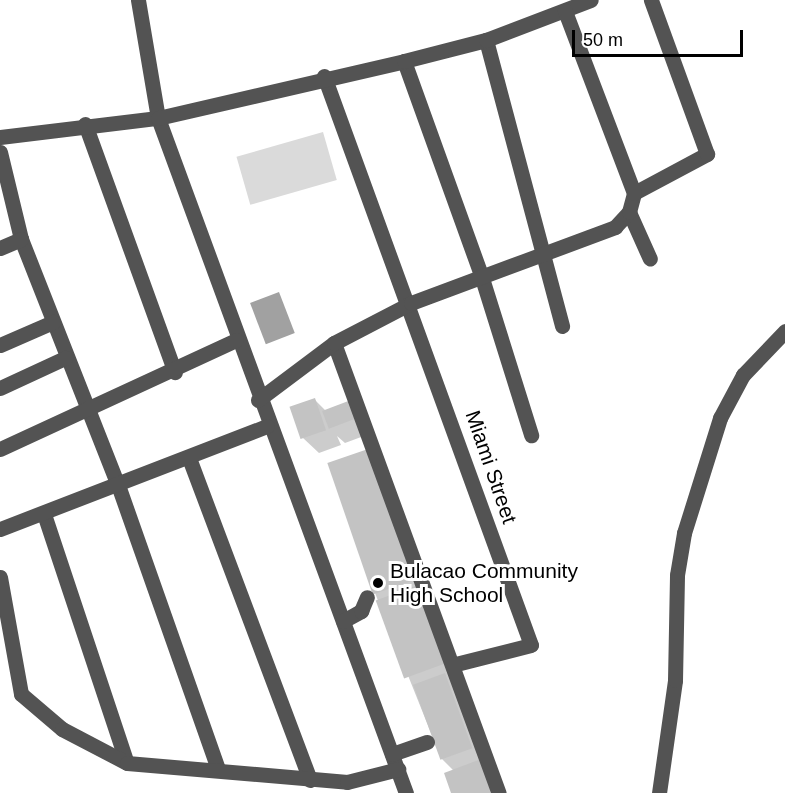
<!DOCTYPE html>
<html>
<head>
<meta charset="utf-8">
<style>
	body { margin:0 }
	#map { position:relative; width:785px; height:793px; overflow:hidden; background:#fff; font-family:Helvetica,sans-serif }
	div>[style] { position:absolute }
	.green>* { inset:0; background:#dadada; transform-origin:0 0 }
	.water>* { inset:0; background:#a1a1a1; transform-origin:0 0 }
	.shadow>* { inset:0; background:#0003 }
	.building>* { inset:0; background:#c3c3c3; transform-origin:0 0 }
	.minor>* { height:15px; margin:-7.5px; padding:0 7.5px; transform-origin:7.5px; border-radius:7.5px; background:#535353 }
	.dots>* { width:16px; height:16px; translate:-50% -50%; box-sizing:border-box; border:3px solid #fff; border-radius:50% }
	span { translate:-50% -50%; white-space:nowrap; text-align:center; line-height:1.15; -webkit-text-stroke:6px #fff; paint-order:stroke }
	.street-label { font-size:21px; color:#000 }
	.poi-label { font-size:21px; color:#000 }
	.left { translate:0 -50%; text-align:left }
	.scale { position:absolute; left:572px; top:30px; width:171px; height:27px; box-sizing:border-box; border:3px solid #000; border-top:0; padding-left:8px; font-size:18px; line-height:21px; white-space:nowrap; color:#000; -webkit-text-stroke:4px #fff; paint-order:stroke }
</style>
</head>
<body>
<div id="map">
	<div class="green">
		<div style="left:323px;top:132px;width:50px;height:90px;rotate:74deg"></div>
	</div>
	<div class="water">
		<div style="left:279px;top:292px;width:44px;height:31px;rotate:69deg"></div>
	</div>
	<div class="shadow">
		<div style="clip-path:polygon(314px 399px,326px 411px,351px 401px,372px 433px,345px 443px,337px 436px,341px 445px,319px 453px,303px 438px)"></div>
		<div style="clip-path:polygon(368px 451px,486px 763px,453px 793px,454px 771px,441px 758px,375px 593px)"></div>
	</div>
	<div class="building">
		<div style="left:315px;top:398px;width:34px;height:27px;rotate:71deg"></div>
		<div style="left:351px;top:400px;width:19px;height:31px;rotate:69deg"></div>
		<div style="left:368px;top:449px;width:139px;height:43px;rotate:71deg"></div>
		<div style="left:418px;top:585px;width:83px;height:45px;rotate:70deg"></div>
		<div style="left:445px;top:673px;width:80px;height:34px;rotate:70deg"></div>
		<div style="clip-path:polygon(481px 759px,493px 793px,451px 793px,444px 773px)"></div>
	</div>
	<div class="minor">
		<div style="left:138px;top:0;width:120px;rotate:80.4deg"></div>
		<div style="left:158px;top:118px;width:719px;rotate:69.83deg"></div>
		<div style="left:486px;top:40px;width:296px;rotate:75.1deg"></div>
		<div style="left:404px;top:61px;width:227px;rotate:70.2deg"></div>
		<div style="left:481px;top:275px;width:168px;rotate:72.6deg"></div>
		<div style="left:324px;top:76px;width:605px;rotate:70.01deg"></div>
		<div style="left:531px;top:645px;width:81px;rotate:165.8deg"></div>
		<div style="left:85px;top:124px;width:264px;rotate:70.1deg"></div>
		<div style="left:0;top:137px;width:159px;rotate:-6.9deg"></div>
		<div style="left:158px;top:118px;width:253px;rotate:-13deg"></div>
		<div style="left:404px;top:61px;width:85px;rotate:-14.4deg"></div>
		<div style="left:486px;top:40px;width:112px;rotate:-20.9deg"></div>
		<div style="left:0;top:152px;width:89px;rotate:76.4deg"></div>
		<div style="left:21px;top:239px;width:264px;rotate:68.5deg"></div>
		<div style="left:118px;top:485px;width:301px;rotate:70.6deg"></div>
		<div style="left:634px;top:193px;width:83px;rotate:-28.1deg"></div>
		<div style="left:707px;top:154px;width:164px;rotate:-110deg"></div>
		<div style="left:629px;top:212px;width:51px;rotate:65.9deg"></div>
		<div style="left:0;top:248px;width:23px;rotate:-23deg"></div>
		<div style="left:334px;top:343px;width:479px;rotate:69.9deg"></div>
		<div style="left:0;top:345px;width:58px;rotate:-23.5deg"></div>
		<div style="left:0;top:388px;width:72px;rotate:-24.8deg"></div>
		<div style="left:258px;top:400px;width:95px;rotate:-36.9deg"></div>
		<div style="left:334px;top:343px;width:87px;rotate:-27.5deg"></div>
		<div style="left:411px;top:303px;width:218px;rotate:-20.4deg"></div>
		<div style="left:615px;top:227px;width:21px;rotate:-47deg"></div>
		<div style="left:629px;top:212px;width:20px;rotate:-75deg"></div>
		<div style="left:634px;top:193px;width:195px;rotate:-110.8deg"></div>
		<div style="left:0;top:449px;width:260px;rotate:-24.8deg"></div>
		<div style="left:189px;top:458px;width:344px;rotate:69.4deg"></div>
		<div style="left:44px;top:514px;width:262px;rotate:71.6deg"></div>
		<div style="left:0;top:529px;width:286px;rotate:-21.1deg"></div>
		<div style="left:0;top:577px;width:119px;rotate:79.8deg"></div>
		<div style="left:21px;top:694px;width:54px;rotate:40.5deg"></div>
		<div style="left:62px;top:729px;width:73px;rotate:27.6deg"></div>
		<div style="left:127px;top:763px;width:221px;rotate:4.9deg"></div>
		<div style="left:347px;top:782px;width:53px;rotate:-14.3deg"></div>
		<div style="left:343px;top:621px;width:21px;rotate:-29deg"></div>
		<div style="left:361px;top:611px;width:15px;rotate:-67deg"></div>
		<div style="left:392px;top:754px;width:37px;rotate:-19deg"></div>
		<div style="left:659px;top:793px;width:114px;rotate:-81.9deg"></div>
		<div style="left:675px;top:680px;width:105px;rotate:-88.9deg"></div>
		<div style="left:677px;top:575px;width:43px;rotate:-80.5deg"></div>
		<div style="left:684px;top:533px;width:121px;rotate:-72.6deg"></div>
		<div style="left:720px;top:418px;width:49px;rotate:-61.9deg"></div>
		<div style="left:743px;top:375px;width:61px;rotate:-46.3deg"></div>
	</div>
	<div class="dots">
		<div style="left:378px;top:583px;background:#000"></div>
	</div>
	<div class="street-label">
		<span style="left:491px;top:467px;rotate:71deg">Miami Street</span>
	</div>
	<div class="poi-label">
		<span class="left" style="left:390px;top:583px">Bulacao Community<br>High School</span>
	</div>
	<div class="scale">50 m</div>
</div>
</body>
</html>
